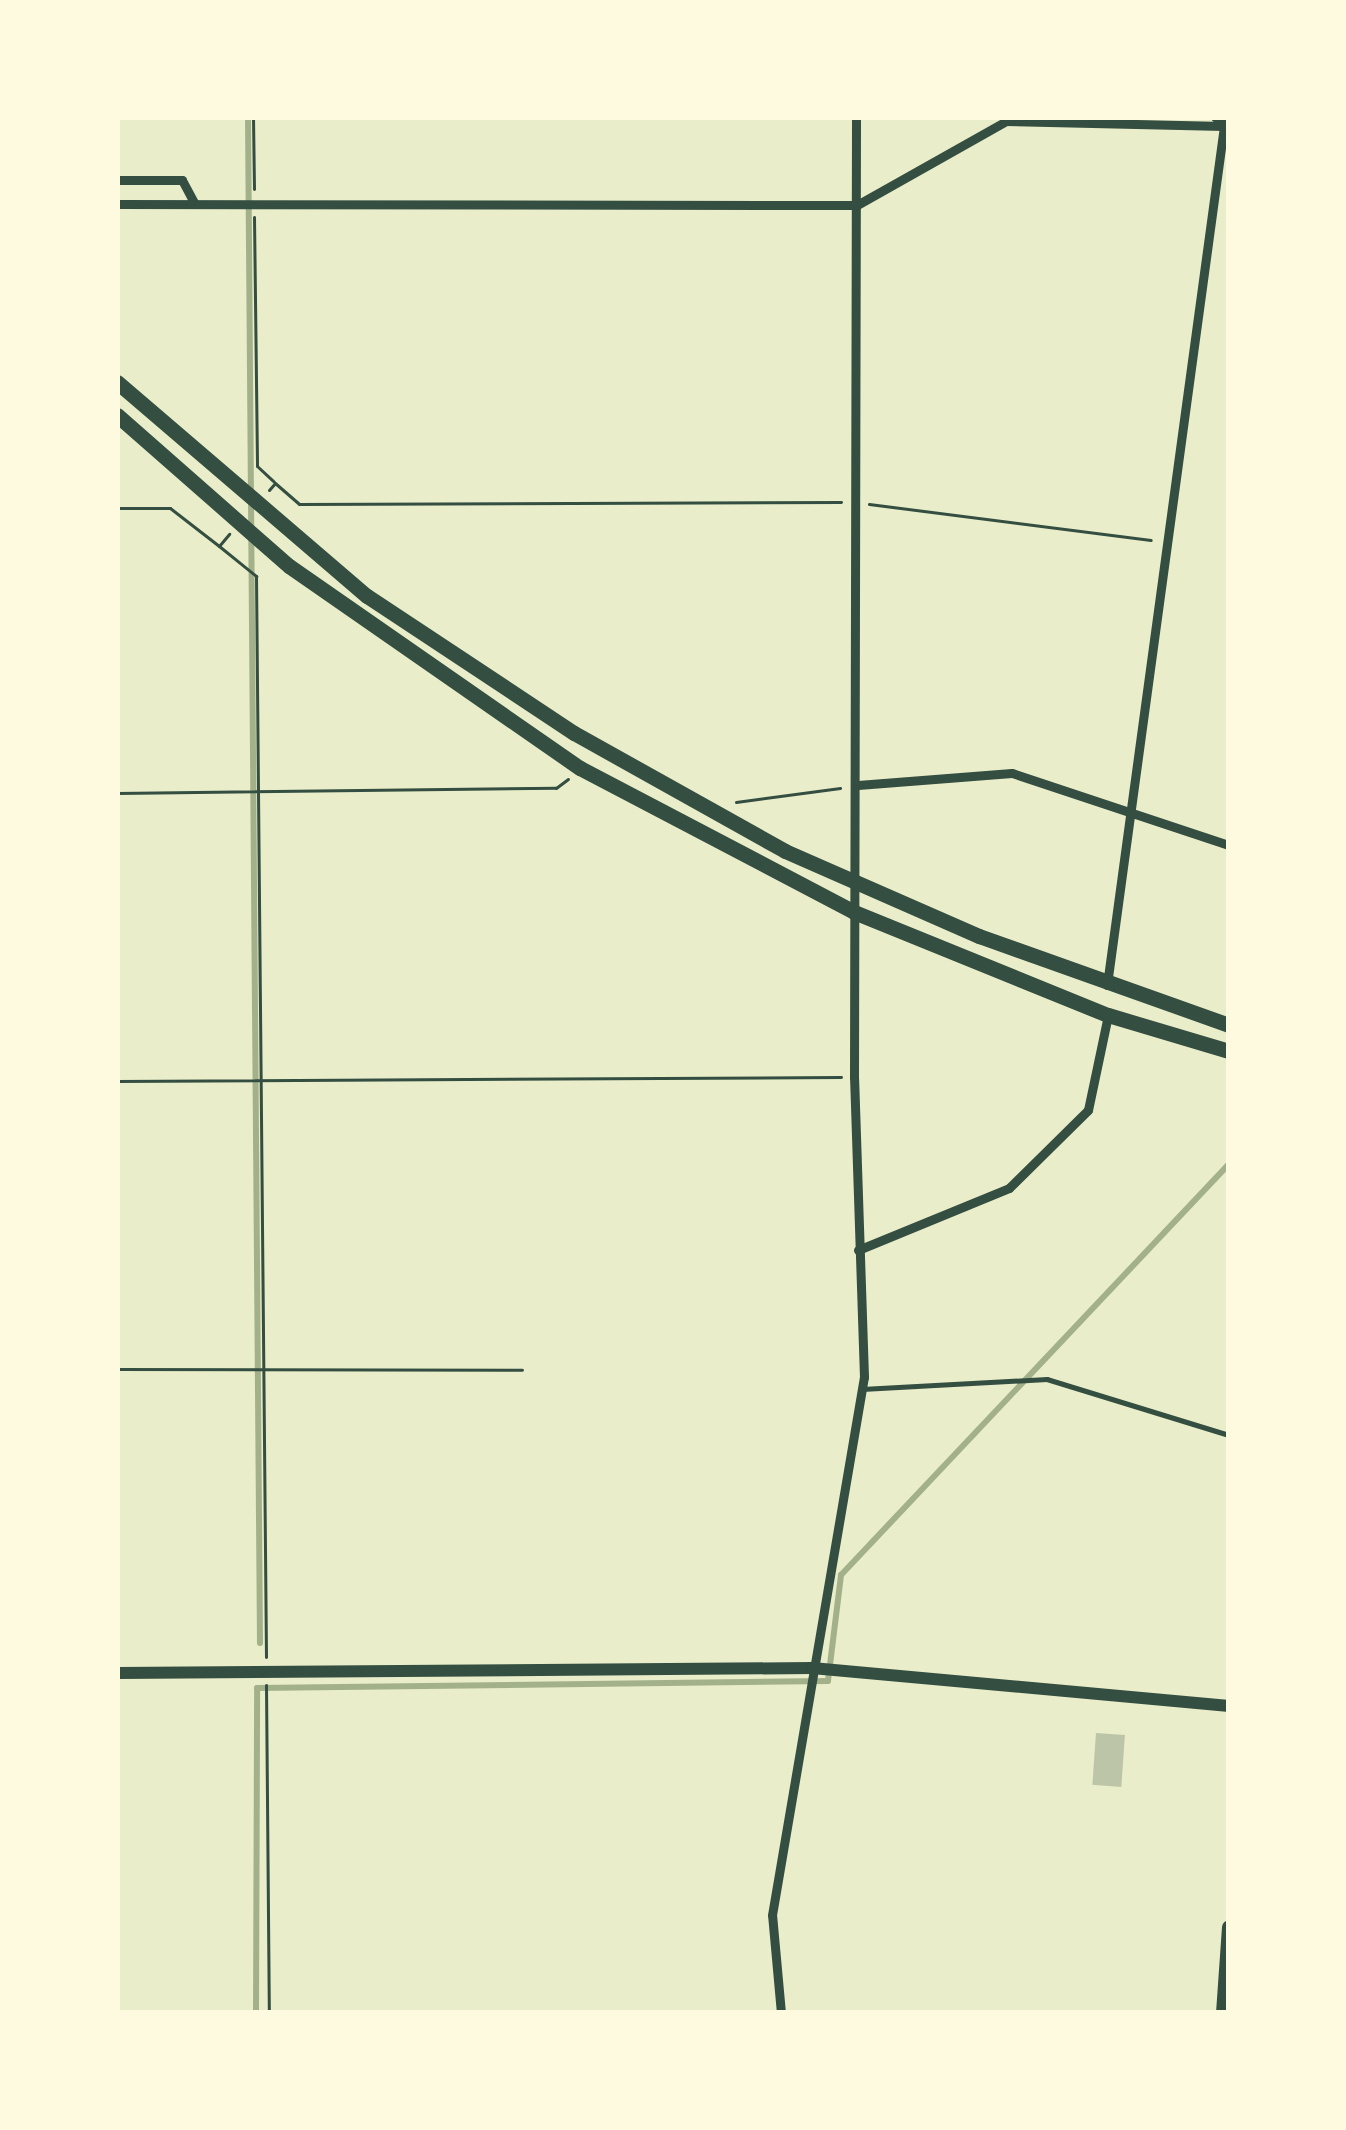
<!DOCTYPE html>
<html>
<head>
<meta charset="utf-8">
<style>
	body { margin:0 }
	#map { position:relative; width:1346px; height:2130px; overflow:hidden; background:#e9edc9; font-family:Overpass,sans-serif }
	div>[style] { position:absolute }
	.stream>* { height:6px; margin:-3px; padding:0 3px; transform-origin:3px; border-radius:3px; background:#a3b18a }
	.building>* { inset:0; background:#bcc5a7; transform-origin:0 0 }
	.path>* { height:3px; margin:-1.5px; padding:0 1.5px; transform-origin:1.5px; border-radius:1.5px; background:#344e41 }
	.service>* { height:4.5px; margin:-2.25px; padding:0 2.25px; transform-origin:2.25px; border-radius:2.25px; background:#344e41 }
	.minor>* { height:9px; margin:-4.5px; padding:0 4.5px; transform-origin:4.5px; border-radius:4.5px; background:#344e41 }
	.tertiary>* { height:12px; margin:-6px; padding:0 6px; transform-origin:6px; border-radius:6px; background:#344e41 }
	.secondary>* { height:14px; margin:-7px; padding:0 7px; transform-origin:7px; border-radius:7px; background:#344e41 }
	.trunk>* { height:15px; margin:-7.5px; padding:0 7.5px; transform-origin:7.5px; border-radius:7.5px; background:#344e41 }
	span { translate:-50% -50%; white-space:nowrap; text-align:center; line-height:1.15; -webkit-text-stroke:10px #fefae0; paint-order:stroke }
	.frame { position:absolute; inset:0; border:120px solid #fefae0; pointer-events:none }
</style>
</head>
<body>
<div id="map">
	<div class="stream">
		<div style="left:248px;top:117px;width:1526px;rotate:89.55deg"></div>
		<div style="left:256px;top:2013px;width:325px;rotate:-89.8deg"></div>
		<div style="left:257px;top:1688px;width:571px;rotate:-0.7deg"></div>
		<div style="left:828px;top:1681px;width:107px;rotate:-83deg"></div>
		<div style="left:841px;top:1575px;width:565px;rotate:-46.65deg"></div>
	</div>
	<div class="building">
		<div style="left:1096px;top:1733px;width:29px;height:52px;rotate:4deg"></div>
	</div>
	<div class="path">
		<div style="left:253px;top:117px;width:72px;rotate:89.2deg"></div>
		<div style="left:254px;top:217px;width:249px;rotate:89.3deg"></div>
		<div style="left:257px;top:466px;width:23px;rotate:43deg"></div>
		<div style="left:269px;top:490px;width:9px;rotate:-49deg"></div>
		<div style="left:275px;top:483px;width:32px;rotate:41deg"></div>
		<div style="left:299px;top:504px;width:542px;rotate:-0.21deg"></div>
		<div style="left:869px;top:504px;width:284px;rotate:7.3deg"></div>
		<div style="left:117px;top:508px;width:53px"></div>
		<div style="left:170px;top:508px;width:62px;rotate:37.8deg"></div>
		<div style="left:219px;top:546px;width:16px;rotate:-50deg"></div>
		<div style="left:219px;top:546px;width:48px;rotate:39deg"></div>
		<div style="left:256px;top:576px;width:1081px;rotate:89.47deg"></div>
		<div style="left:117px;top:793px;width:439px;rotate:-0.7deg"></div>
		<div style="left:556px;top:788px;width:15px;rotate:-37deg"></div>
		<div style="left:736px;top:802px;width:105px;rotate:-7.7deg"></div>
		<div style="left:117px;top:1081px;width:724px;rotate:-0.32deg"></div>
		<div style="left:117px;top:1369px;width:405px;rotate:0.1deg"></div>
		<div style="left:266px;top:1685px;width:328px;rotate:89.5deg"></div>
	</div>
	<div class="service">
		<div style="left:862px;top:1389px;width:185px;rotate:-3.1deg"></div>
		<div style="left:1047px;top:1379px;width:190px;rotate:17.1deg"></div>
	</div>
	<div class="minor">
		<div style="left:117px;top:180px;width:65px"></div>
		<div style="left:182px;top:180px;width:26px;rotate:62deg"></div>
		<div style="left:117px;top:204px;width:740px;rotate:0.08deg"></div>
		<div style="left:857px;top:205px;width:171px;rotate:-29.4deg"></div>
		<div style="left:1006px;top:121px;width:218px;rotate:1.3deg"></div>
		<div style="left:1224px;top:126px;width:867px;rotate:97.76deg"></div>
		<div style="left:858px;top:785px;width:154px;rotate:-4.5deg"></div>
		<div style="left:1012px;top:773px;width:229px;rotate:18.4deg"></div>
		<div style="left:858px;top:1250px;width:163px;rotate:-22.3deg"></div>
		<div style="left:1009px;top:1188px;width:111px;rotate:-44.6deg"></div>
		<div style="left:1088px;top:1110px;width:97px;rotate:-78.1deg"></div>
		<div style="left:781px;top:2013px;width:98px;rotate:-95.2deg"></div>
		<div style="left:772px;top:1915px;width:546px;rotate:-80.3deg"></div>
		<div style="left:864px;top:1377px;width:300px;rotate:-91.9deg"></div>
		<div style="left:854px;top:1077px;width:960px;rotate:-89.88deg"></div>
	</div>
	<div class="tertiary">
		<div style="left:1217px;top:117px;width:16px;rotate:40deg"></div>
		<div style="left:117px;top:1673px;width:695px;rotate:-0.41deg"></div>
		<div style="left:812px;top:1668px;width:419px;rotate:5.2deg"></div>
	</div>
	<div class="secondary">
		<div style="left:1223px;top:2013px;width:86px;rotate:-86deg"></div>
	</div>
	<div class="trunk">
		<div style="left:117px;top:382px;width:329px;rotate:40.6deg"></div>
		<div style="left:367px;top:596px;width:248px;rotate:33.5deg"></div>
		<div style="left:574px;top:733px;width:242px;rotate:29.2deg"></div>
		<div style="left:785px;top:851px;width:212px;rotate:23.7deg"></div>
		<div style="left:979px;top:936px;width:265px;rotate:19.6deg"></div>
		<div style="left:117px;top:415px;width:229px;rotate:41.3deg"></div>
		<div style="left:289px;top:566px;width:354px;rotate:34.8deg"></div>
		<div style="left:580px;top:768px;width:310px;rotate:27.7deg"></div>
		<div style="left:854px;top:912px;width:274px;rotate:22.1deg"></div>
		<div style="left:1108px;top:1015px;width:126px;rotate:16.6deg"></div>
	</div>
	<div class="frame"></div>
</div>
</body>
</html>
